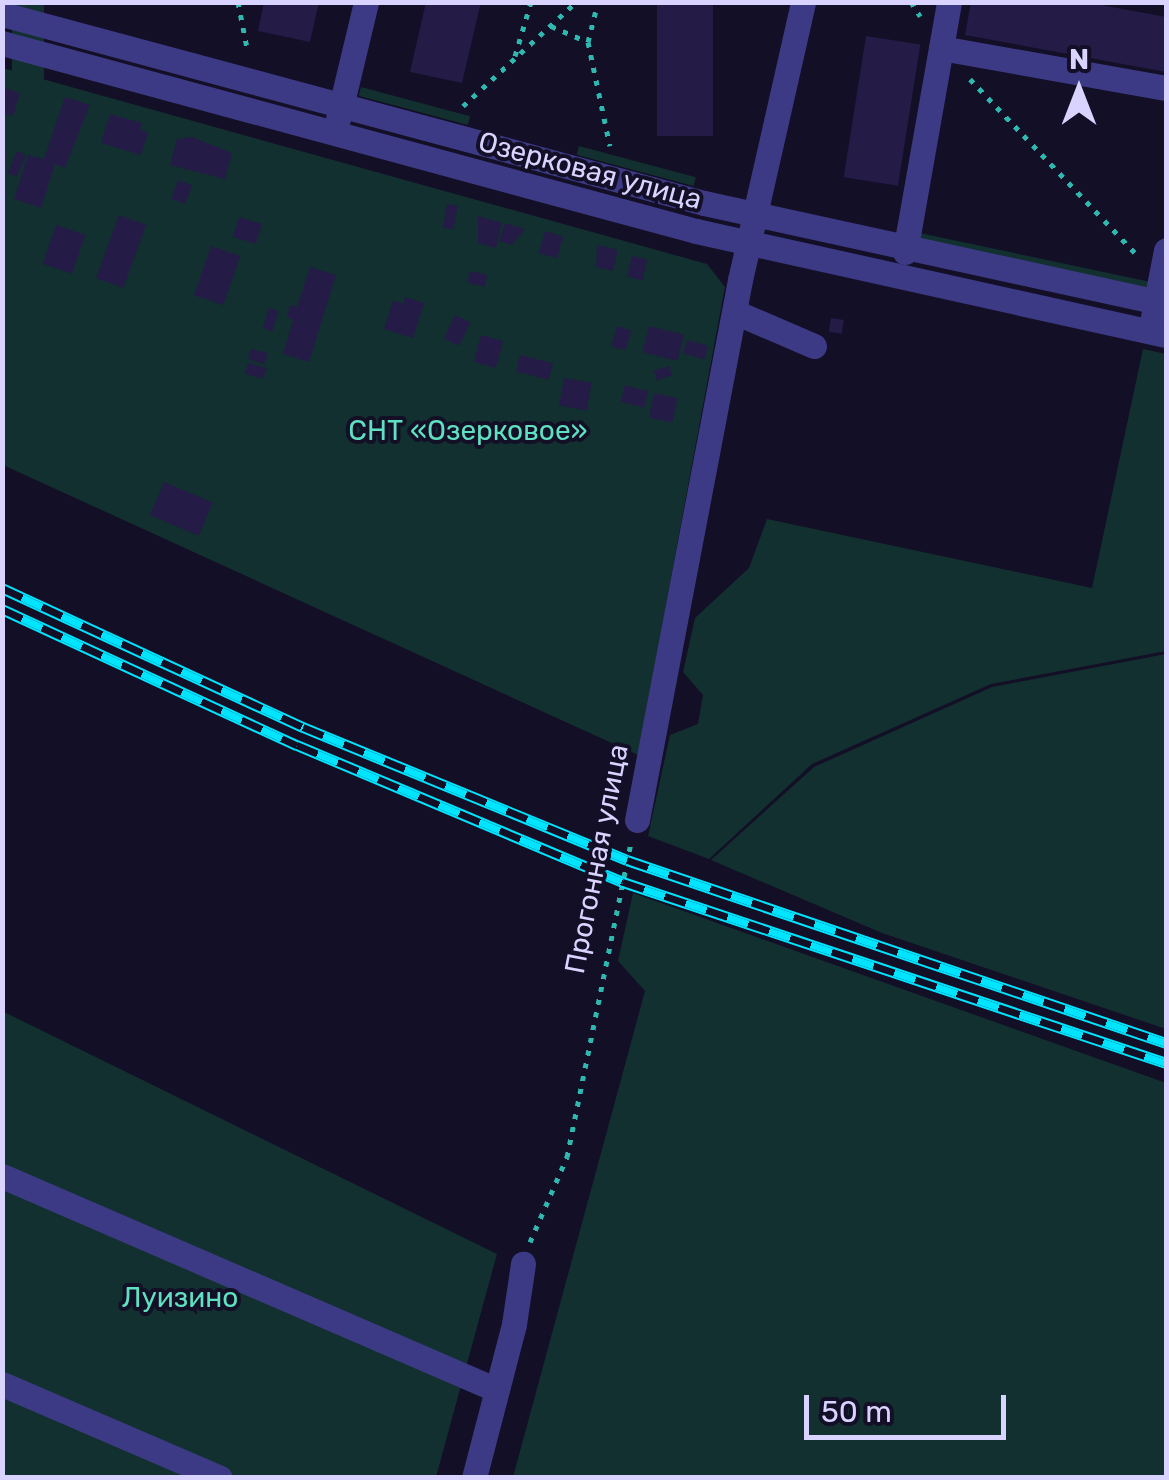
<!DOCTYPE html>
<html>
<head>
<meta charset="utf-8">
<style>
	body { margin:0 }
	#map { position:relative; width:1169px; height:1480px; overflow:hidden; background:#130f26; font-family:Rubik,sans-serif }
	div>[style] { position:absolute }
	.green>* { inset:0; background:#12302f; transform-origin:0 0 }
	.building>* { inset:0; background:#241b47; transform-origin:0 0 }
	.path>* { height:5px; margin-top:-2.5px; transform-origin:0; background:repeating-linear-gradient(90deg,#2fb8b0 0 5px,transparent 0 13px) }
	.minor>* { height:25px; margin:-12.5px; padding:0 12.5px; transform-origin:12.5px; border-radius:12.5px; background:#3d3a85 }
	.rail>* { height:11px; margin-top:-5.5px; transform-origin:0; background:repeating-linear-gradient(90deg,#130f26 0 22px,#00e5ff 0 44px); box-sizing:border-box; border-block:2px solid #00e5ff }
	span { translate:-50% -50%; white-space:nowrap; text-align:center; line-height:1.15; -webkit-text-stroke:8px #130f26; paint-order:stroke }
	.street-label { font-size:28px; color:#d9d4ff }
	.park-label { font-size:28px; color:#5fe0c0 }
	.frame { position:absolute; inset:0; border:5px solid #d9d4ff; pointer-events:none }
	.north { position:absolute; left:1029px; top:40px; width:100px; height:100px; -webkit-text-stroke:8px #130f26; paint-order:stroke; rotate:0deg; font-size:28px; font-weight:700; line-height:40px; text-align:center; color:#d9d4ff }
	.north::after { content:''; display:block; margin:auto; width:35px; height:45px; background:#d9d4ff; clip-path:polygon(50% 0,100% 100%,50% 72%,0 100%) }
	.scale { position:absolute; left:804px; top:1395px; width:202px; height:45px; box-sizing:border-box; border:5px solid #d9d4ff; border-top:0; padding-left:12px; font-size:30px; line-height:35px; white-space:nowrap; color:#d9d4ff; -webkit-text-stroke:8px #130f26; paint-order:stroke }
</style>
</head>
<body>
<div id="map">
	<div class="green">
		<div style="left:12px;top:3px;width:32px;height:335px"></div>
		<div style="clip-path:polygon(3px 68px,707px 264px,725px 287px,638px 755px,3px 465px)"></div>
		<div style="left:361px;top:87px;width:113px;height:9px;rotate:15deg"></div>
		<div style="left:579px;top:146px;width:121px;height:9px;rotate:15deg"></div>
		<div style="left:920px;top:233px;width:237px;height:8px;rotate:12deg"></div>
		<div style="clip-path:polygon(1143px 349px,1166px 354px,1166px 651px,991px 684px,812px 764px,709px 859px,648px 836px,670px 735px,698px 724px,703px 695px,683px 672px,695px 618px,749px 568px,767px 519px,1092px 588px)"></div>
		<div style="clip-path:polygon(1166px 654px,1166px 1029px,882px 933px,711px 860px,814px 767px,992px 687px)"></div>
		<div style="clip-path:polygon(633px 893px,1166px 1083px,1166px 1477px,513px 1477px,645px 991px,618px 961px)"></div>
		<div style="clip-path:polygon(2px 1011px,497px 1254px,436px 1477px,3px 1477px)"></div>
	</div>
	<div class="building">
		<div style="clip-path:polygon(264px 2px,319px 2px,310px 42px,258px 31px)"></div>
		<div style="clip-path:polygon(426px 2px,481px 2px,462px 83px,410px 72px)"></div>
		<div style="left:657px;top:2px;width:56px;height:134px"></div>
		<div style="clip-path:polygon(971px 2px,1085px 2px,1166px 17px,1166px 72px,965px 35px)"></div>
		<div style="left:866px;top:36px;width:55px;height:143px;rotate:9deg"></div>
		<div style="clip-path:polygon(2px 87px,20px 93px,13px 116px,2px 113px)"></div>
		<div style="clip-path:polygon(65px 97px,90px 105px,65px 168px,55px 164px,41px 208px,14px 199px,28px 155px,44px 159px)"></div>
		<div style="clip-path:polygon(110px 114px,142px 123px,140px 130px,148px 132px,141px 155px,101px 143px)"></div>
		<div style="clip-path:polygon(192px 137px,232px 153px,225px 179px,170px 165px,177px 139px)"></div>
		<div style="left:17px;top:151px;width:10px;height:24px;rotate:24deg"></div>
		<div style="left:178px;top:180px;width:15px;height:20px;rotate:20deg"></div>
		<div style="left:447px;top:204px;width:11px;height:24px;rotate:10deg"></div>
		<div style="left:119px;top:215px;width:29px;height:67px;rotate:20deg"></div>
		<div style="clip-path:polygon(478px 216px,502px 223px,496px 248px,478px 243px)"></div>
		<div style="left:239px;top:217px;width:24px;height:21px;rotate:17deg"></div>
		<div style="clip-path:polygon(505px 223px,525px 229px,512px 245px,499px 241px)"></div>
		<div style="left:56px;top:225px;width:31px;height:41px;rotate:19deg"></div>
		<div style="left:545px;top:231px;width:19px;height:23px;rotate:16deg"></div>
		<div style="clip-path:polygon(597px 245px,618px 250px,613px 271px,596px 267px)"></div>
		<div style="left:211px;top:246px;width:31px;height:52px;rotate:19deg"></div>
		<div style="left:632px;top:256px;width:16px;height:21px;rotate:14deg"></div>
		<div style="clip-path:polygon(310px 267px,336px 275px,309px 362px,283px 354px,293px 320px,287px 317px,290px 305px,297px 307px)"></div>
		<div style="left:470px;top:271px;width:18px;height:12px;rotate:13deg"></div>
		<div style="clip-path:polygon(405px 297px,424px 303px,413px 338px,384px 329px,393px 300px,403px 304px)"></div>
		<div style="left:269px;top:308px;width:10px;height:21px;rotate:17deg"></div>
		<div style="left:455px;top:315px;width:17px;height:26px;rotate:25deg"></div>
		<div style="left:831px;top:318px;width:13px;height:14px;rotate:9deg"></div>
		<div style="left:617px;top:326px;width:15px;height:21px;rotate:16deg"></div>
		<div style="left:649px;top:326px;width:36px;height:27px;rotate:14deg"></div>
		<div style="left:481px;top:335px;width:23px;height:28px;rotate:15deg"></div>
		<div style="left:687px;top:340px;width:22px;height:14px;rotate:16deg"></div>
		<div style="clip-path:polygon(251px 349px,268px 353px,264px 364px,248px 359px)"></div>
		<div style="left:520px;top:355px;width:34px;height:17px;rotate:14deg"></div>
		<div style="left:248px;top:363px;width:19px;height:11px;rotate:16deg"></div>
		<div style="left:669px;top:366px;width:10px;height:16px;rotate:73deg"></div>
		<div style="left:564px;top:378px;width:28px;height:28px;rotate:10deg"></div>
		<div style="left:625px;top:385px;width:24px;height:17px;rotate:15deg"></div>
		<div style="left:654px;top:393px;width:24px;height:25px;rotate:12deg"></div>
		<div style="left:164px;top:482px;width:53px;height:36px;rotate:23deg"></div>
	</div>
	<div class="path">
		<div style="left:238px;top:2px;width:47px;rotate:78.9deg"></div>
		<div style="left:911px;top:2px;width:17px;rotate:57deg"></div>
		<div style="left:551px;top:26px;width:40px;rotate:23.4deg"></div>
		<div style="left:588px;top:42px;width:106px;rotate:78.1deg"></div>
		<div style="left:588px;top:42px;width:41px;rotate:-76deg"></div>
		<div style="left:515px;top:56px;width:56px;rotate:-73.5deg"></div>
		<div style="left:970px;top:79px;width:244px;rotate:46.5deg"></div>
		<div style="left:463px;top:106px;width:154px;rotate:-42.6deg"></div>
		<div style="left:530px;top:1242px;width:93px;rotate:-66.5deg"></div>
		<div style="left:567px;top:1157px;width:321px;rotate:-78.5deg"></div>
	</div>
	<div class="minor">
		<div style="left:2px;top:14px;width:727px;rotate:15.07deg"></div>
		<div style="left:704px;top:203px;width:473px;rotate:12.3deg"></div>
		<div style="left:2px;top:43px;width:719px;rotate:15.16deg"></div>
		<div style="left:696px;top:231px;width:481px;rotate:12.5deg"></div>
		<div style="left:941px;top:48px;width:229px;rotate:10.1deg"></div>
		<div style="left:338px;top:119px;width:120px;rotate:-76.5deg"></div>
		<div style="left:905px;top:252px;width:254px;rotate:-80deg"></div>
		<div style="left:735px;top:312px;width:86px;rotate:23.3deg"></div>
		<div style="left:1153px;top:317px;width:68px;rotate:-79deg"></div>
		<div style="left:637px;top:820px;width:550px;rotate:-79.2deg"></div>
		<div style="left:740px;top:280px;width:285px;rotate:-77.2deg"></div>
		<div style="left:2px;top:1176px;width:539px;rotate:23.38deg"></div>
		<div style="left:2px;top:1384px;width:237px;rotate:23.3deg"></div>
		<div style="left:474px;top:1478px;width:159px;rotate:-75.4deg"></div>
		<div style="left:514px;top:1324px;width:61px;rotate:-81.5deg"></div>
	</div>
	<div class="rail">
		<div style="left:2px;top:588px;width:332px;rotate:24.8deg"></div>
		<div style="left:303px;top:727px;width:350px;rotate:22.3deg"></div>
		<div style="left:627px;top:860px;width:569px;rotate:18.75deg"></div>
		<div style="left:2px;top:609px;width:325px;rotate:24.8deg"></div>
		<div style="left:297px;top:745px;width:354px;rotate:22.8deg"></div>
		<div style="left:623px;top:882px;width:572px;rotate:18.43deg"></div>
	</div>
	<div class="street-label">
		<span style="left:590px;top:171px;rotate:15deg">Озерковая улица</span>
		<span style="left:597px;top:859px;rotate:-79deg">Прогонная улица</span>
	</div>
	<div class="park-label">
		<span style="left:468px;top:431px">СНТ «Озерковое»</span>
		<span style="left:180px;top:1298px">Луизино</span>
	</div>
	<div class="frame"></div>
	<div class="north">N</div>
	<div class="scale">50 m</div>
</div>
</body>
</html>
